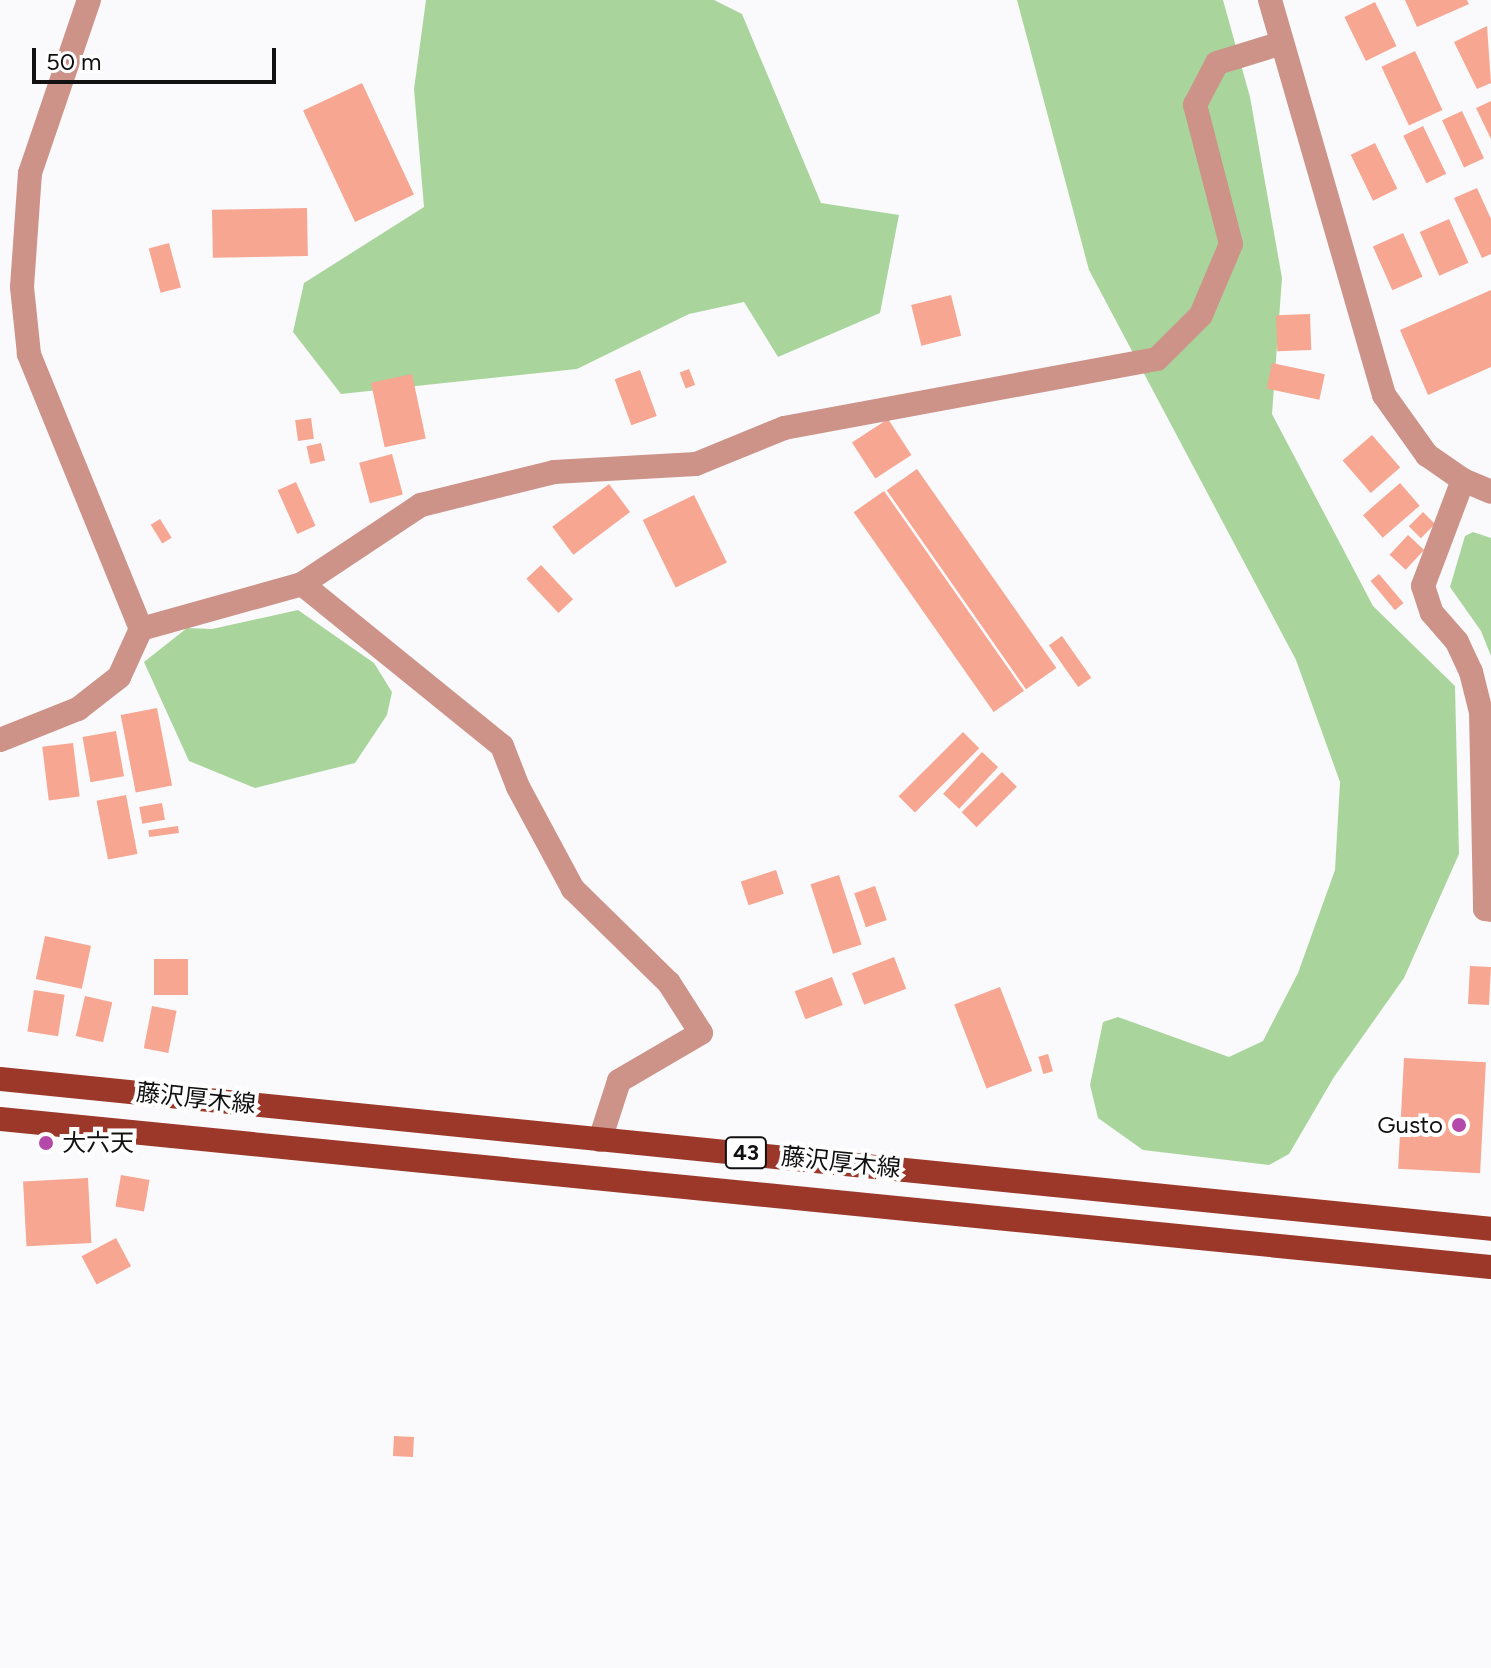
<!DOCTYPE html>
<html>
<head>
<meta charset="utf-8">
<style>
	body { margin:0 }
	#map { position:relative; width:1491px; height:1668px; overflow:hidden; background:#fafafc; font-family:Figtree,"Noto Sans JP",sans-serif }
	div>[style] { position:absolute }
	.green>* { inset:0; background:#a9d59c }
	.building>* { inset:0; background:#f6a691; transform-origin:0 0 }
	.minor>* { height:24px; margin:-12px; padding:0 12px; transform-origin:12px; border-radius:12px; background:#cd9388 }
	.major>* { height:24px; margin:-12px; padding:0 12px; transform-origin:12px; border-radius:12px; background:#9b3829 }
	.dots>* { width:22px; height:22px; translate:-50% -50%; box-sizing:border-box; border:4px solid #fff; border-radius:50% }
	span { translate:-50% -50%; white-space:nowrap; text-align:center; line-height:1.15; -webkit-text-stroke:8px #fff; paint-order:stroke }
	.shield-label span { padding:2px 6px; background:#fff; border:2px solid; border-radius:6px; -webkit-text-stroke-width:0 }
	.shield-label { font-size:22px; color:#111112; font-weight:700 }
	.street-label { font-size:24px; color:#111112 }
	.poi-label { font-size:24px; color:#111112 }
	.right { translate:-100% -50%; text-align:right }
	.left { translate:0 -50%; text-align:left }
	.scale { position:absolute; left:32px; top:48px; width:244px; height:36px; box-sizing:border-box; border:4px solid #111112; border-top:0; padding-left:10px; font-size:24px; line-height:28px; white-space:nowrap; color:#111112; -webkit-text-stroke:6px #fff; paint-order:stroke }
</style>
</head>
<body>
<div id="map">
	<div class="green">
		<div style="clip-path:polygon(426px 0,714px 0,742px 14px,821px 203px,899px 215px,880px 313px,778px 357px,744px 302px,689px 314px,577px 369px,341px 394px,293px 332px,304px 283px,424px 207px,414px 89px)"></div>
		<div style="clip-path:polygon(1017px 0,1223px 0,1250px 97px,1282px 278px,1272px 414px,1373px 606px,1455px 686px,1459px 854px,1404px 978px,1334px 1077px,1289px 1154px,1269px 1165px,1143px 1150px,1098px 1118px,1090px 1085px,1103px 1022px,1118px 1017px,1229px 1057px,1263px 1041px,1298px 973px,1335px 870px,1340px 782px,1296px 660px,1089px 270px)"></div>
		<div style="clip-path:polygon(1473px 532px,1491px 538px,1491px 656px,1481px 631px,1450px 587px,1465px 536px)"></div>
		<div style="clip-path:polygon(298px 610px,374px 663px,392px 692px,387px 715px,355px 763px,255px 788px,189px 761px,144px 662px,187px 628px,212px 629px)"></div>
	</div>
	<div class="building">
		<div style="clip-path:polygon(1405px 0,1467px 0,1469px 4px,1417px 27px)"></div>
		<div style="left:1375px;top:2px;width:49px;height:34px;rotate:64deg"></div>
		<div style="clip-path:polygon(1487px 26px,1491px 83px,1477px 89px,1454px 42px)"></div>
		<div style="left:1415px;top:51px;width:65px;height:37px;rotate:65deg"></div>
		<div style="left:362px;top:83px;width:123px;height:65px;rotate:65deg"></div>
		<div style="clip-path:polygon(1491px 101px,1491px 139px,1476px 108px)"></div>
		<div style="left:1462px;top:111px;width:52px;height:22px;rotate:65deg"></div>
		<div style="left:1423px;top:126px;width:53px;height:22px;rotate:64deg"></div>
		<div style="left:1375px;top:143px;width:51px;height:27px;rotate:64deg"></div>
		<div style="clip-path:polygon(1477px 188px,1491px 219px,1491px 254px,1482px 258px,1454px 198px)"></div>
		<div style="left:307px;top:208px;width:48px;height:95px;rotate:89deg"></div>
		<div style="left:1449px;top:219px;width:48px;height:32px;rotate:66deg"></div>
		<div style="left:1403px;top:233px;width:48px;height:33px;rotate:66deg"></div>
		<div style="left:169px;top:243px;width:46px;height:21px;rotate:75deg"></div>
		<div style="clip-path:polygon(1491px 290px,1491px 367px,1428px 395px,1400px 330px)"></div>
		<div style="left:951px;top:295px;width:42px;height:41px;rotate:76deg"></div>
		<div style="left:1310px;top:314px;width:36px;height:34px;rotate:88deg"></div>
		<div style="left:1272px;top:363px;width:54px;height:26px;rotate:12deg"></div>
		<div style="left:689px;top:369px;width:17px;height:10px;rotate:69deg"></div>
		<div style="left:640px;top:370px;width:49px;height:27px;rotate:70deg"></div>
		<div style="left:412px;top:374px;width:66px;height:42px;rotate:78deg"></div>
		<div style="left:311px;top:418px;width:21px;height:16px;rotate:82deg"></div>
		<div style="left:888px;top:419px;width:43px;height:43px;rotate:57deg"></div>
		<div style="left:1372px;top:435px;width:43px;height:39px;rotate:49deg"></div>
		<div style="left:321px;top:443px;width:18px;height:15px;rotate:77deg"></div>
		<div style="left:392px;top:454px;width:42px;height:34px;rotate:75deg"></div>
		<div style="left:917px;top:469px;width:243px;height:37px;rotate:55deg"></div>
		<div style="left:296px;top:482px;width:48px;height:20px;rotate:66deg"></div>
		<div style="left:1400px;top:483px;width:30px;height:49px;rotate:49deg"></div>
		<div style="left:609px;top:484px;width:35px;height:71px;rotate:53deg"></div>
		<div style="left:884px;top:491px;width:244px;height:37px;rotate:55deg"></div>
		<div style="left:694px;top:495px;width:75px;height:57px;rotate:64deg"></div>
		<div style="left:1423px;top:512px;width:17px;height:20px;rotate:45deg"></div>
		<div style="left:160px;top:519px;width:22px;height:11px;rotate:58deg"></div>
		<div style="left:1408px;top:535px;width:22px;height:27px;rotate:43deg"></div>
		<div style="left:541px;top:565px;width:47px;height:20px;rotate:47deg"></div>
		<div style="left:1379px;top:574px;width:38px;height:11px;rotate:50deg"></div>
		<div style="left:1062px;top:636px;width:51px;height:16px;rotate:55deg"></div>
		<div style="left:157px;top:708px;width:79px;height:37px;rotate:79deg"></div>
		<div style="left:116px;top:731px;width:46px;height:34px;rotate:80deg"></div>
		<div style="left:963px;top:732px;width:23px;height:91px;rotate:45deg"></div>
		<div style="left:73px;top:743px;width:54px;height:31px;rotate:83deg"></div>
		<div style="left:982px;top:752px;width:22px;height:57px;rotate:43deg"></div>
		<div style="left:1002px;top:772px;width:21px;height:57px;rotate:45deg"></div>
		<div style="left:126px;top:795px;width:60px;height:30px;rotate:79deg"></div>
		<div style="left:162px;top:803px;width:17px;height:23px;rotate:80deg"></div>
		<div style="left:178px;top:826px;width:7px;height:30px;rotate:82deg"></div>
		<div style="left:776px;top:870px;width:25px;height:37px;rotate:72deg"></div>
		<div style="left:839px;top:875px;width:73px;height:30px;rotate:72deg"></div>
		<div style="left:875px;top:886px;width:36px;height:22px;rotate:71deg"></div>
		<div style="left:45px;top:936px;width:47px;height:44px;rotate:12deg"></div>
		<div style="left:894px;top:957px;width:34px;height:45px;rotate:69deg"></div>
		<div style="left:188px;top:959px;width:36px;height:34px;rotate:90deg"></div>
		<div style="left:1470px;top:966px;width:21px;height:38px;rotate:3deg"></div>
		<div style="left:832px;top:977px;width:30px;height:40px;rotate:69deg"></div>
		<div style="left:1000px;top:987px;width:90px;height:49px;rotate:69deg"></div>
		<div style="left:34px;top:990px;width:31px;height:42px;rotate:9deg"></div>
		<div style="left:85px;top:996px;width:28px;height:41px;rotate:13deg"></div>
		<div style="left:152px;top:1006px;width:25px;height:43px;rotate:11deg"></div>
		<div style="left:1048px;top:1054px;width:18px;height:10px;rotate:74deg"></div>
		<div style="left:1404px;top:1058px;width:82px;height:111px;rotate:3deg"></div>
		<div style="left:121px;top:1175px;width:29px;height:32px;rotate:10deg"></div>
		<div style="left:88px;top:1178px;width:65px;height:65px;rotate:87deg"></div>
		<div style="left:116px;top:1238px;width:32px;height:39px;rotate:62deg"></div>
		<div style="left:394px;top:1436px;width:20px;height:20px;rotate:3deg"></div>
	</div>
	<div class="minor">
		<div style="left:1270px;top:0;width:411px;rotate:73.9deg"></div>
		<div style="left:1384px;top:395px;width:74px;rotate:54.4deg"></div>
		<div style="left:1427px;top:455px;width:44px;rotate:34.8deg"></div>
		<div style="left:1463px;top:480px;width:30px;rotate:23deg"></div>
		<div style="left:1463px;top:480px;width:113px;rotate:110.7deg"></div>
		<div style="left:1423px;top:586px;width:28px;rotate:72deg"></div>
		<div style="left:1432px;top:613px;width:38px;rotate:49deg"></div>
		<div style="left:1457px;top:642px;width:33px;rotate:65deg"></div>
		<div style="left:1471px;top:672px;width:41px;rotate:76deg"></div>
		<div style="left:1481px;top:712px;width:197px;rotate:88.8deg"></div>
		<div style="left:1485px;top:909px;width:6px;rotate:9deg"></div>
		<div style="left:302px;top:584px;width:257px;rotate:39deg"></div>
		<div style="left:502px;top:746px;width:44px;rotate:68.7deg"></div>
		<div style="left:518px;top:787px;width:116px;rotate:61.7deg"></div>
		<div style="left:573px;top:889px;width:134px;rotate:44.4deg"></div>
		<div style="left:669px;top:983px;width:59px;rotate:57.4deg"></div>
		<div style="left:701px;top:1033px;width:95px;rotate:149.7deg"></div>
		<div style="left:619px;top:1081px;width:62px;rotate:107.9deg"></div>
		<div style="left:141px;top:629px;width:167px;rotate:-15.6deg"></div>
		<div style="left:302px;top:584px;width:143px;rotate:-33.6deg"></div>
		<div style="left:421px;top:505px;width:137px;rotate:-13.9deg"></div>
		<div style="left:554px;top:472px;width:142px;rotate:-3.2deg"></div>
		<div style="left:696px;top:464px;width:95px;rotate:-22.2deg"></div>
		<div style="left:784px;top:428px;width:379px;rotate:-10.5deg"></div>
		<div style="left:1157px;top:359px;width:62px;rotate:-45deg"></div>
		<div style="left:1201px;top:315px;width:77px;rotate:-67.1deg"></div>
		<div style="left:1231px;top:244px;width:144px;rotate:-104.5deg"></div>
		<div style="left:1195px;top:105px;width:47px;rotate:-62.4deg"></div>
		<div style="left:1217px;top:63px;width:68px;rotate:-17.1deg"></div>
		<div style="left:0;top:740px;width:84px;rotate:-21.7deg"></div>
		<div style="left:78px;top:709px;width:52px;rotate:-38deg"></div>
		<div style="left:119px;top:677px;width:53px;rotate:-65.4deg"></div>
		<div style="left:141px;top:629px;width:297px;rotate:-112.2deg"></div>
		<div style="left:29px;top:354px;width:67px;rotate:-96deg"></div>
		<div style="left:22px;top:287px;width:114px;rotate:-86deg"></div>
		<div style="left:30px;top:173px;width:183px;rotate:-71.2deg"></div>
	</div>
	<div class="major">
		<div style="left:0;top:1079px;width:1499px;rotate:5.74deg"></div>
		<div style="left:0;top:1119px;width:1498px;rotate:5.67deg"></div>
	</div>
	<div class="dots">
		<div style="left:1459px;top:1125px;background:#b549a9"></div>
		<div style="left:46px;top:1143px;background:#b549a9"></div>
	</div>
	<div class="shield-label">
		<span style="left:746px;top:1153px">43</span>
	</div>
	<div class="street-label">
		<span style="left:196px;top:1098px;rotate:6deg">藤沢厚木線</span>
		<span style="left:841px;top:1162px;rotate:6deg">藤沢厚木線</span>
	</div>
	<div class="poi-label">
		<span class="right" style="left:1443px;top:1125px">Gusto</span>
		<span class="left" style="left:62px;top:1143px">大六天</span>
	</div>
	<div class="scale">50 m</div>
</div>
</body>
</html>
